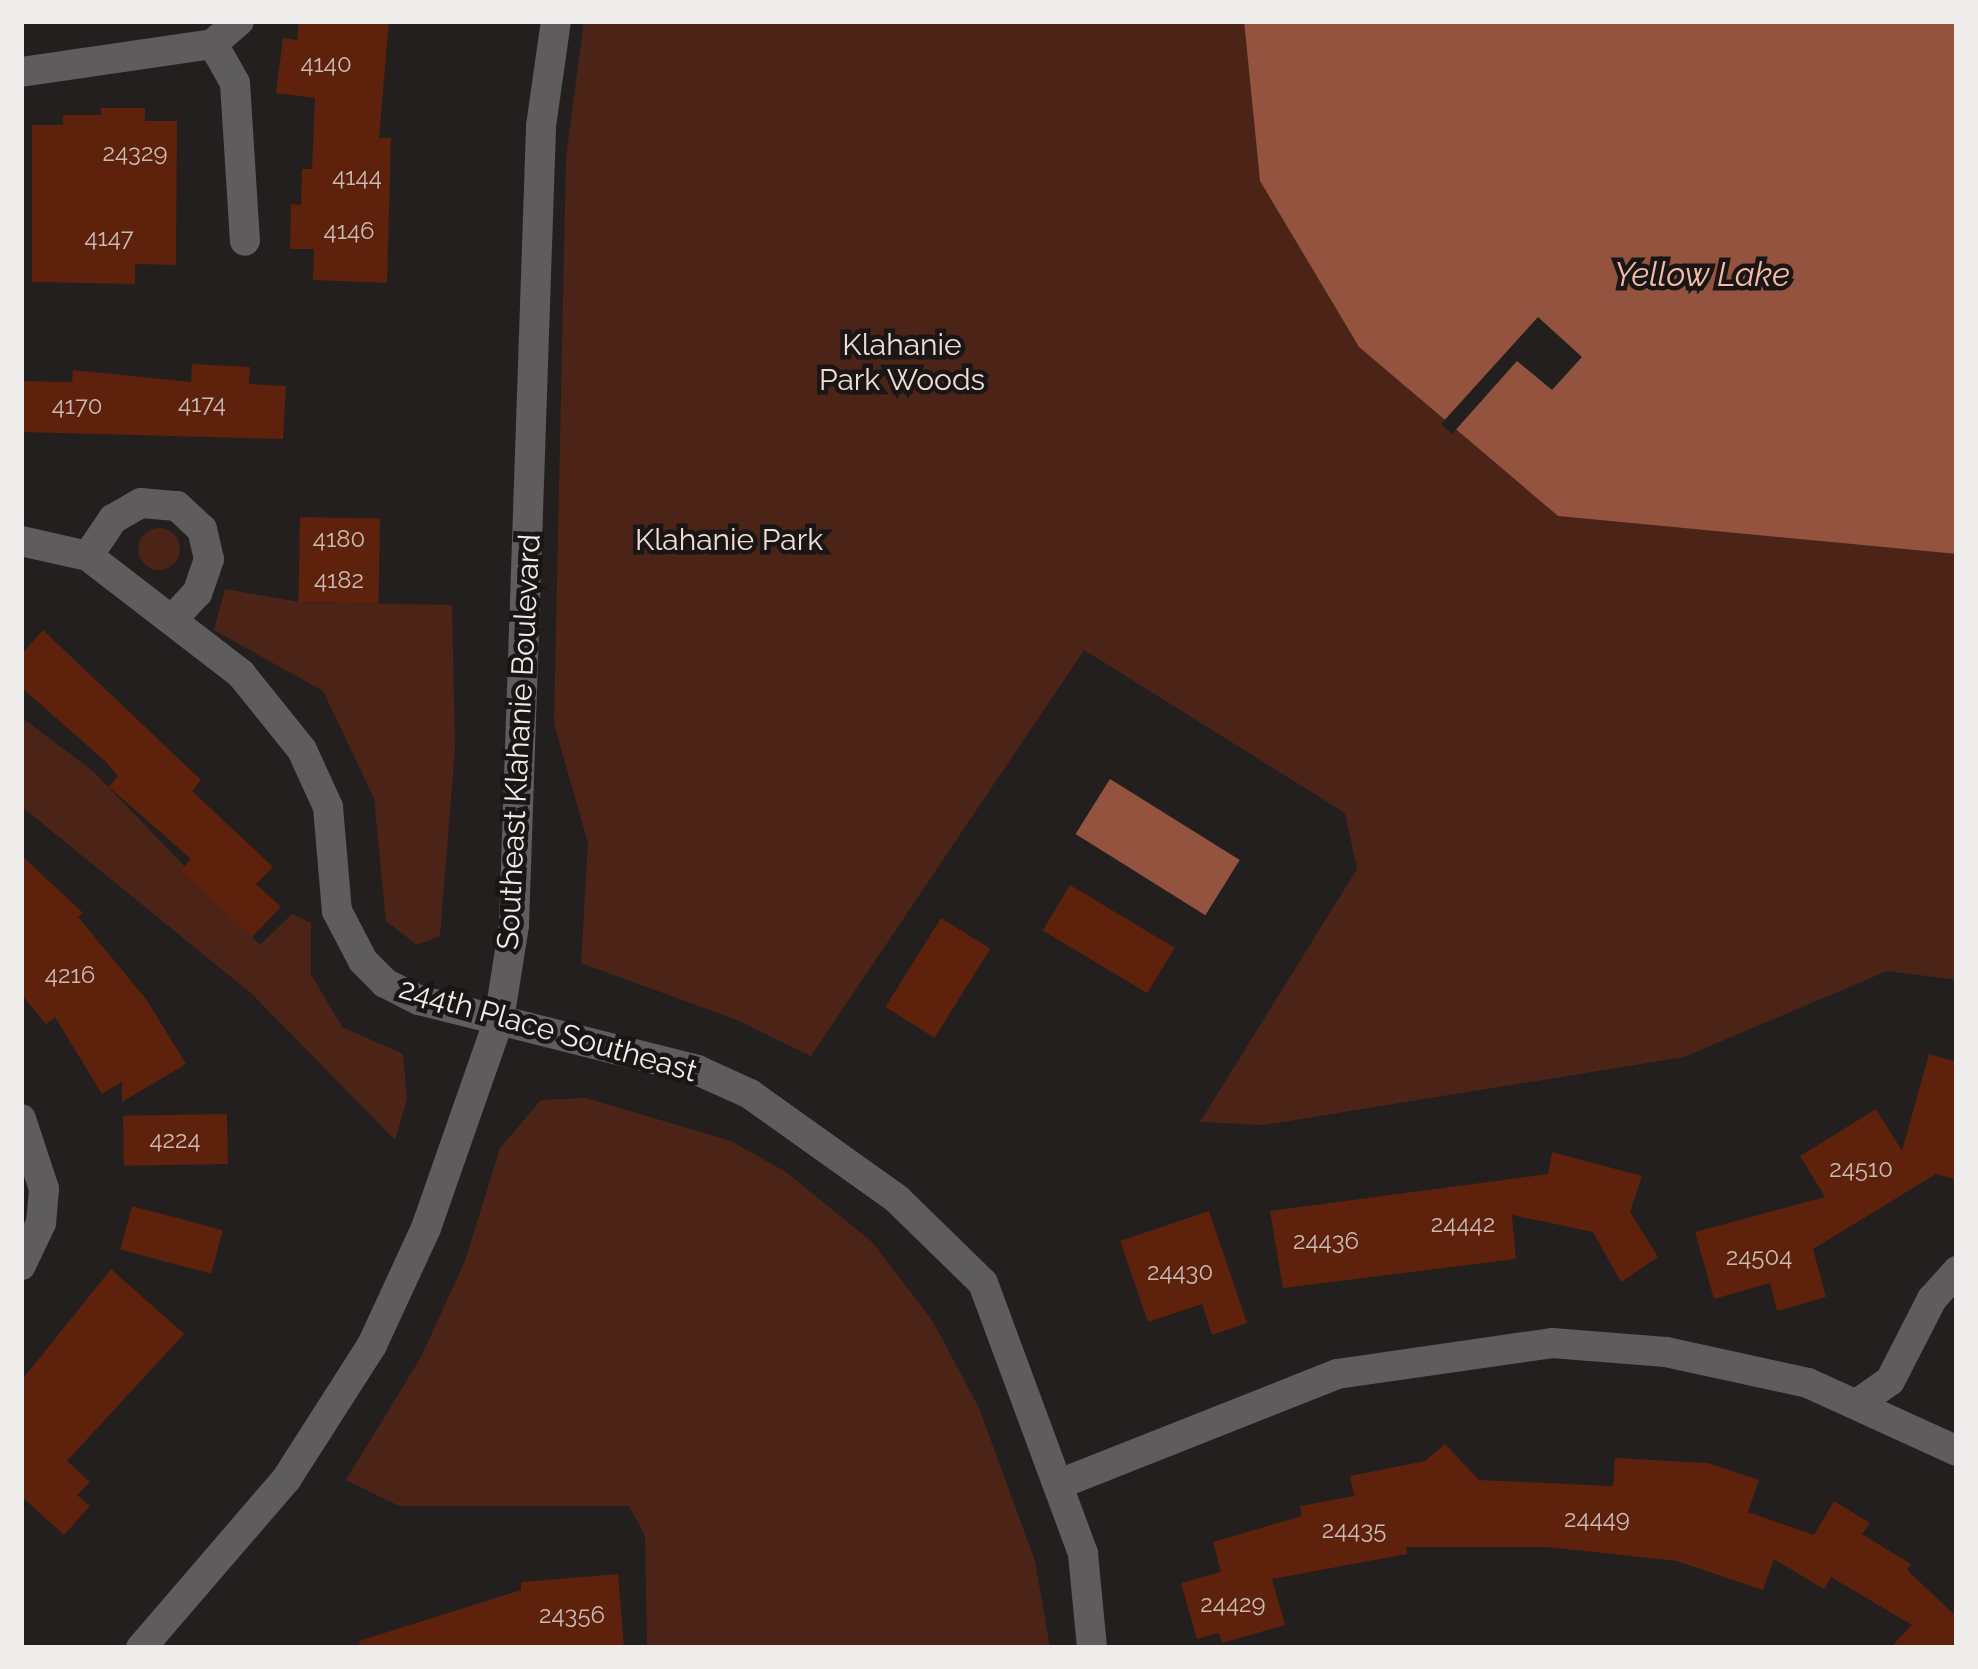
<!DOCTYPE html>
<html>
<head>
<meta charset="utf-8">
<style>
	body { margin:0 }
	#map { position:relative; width:1978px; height:1669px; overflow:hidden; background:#231f1e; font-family:Raleway,sans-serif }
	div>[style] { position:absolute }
	.green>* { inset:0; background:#4b2417 }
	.round { border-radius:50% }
	.water>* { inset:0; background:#94533e; transform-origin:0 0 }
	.pier>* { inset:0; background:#231f1e }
	.building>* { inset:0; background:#5d210c; transform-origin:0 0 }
	.minor>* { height:30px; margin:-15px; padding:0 15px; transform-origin:15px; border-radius:15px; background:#5e5c5c }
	span { translate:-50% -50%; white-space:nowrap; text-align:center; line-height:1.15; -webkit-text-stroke:9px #191615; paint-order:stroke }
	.number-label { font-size:24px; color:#cabab4 }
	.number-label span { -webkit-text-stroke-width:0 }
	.park-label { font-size:30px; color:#f1ddd6 }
	.street-label { font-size:30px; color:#efedec }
	.water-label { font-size:33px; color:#f6bba8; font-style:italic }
	.frame { position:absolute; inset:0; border:24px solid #efedec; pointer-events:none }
</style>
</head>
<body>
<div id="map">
	<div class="green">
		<div style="clip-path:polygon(584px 21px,1244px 21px,1260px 181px,1359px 347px,1558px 516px,1957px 554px,1957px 980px,1887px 971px,1684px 1057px,1264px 1125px,1200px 1122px,1357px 869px,1345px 813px,1084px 650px,811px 1056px,737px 1020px,581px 963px,588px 843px,554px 724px,566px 157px)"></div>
		<div class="round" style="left:138px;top:528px;width:42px;height:42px"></div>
		<div style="clip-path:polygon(225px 589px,299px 602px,452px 605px,455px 748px,440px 936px,417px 945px,386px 921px,374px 798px,323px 691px,214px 630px)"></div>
		<div style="clip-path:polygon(21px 717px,94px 772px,260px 945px,292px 914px,311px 923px,311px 974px,342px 1027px,403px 1054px,407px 1099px,395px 1140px,252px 994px,21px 806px)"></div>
		<div style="clip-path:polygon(586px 1098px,731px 1141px,786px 1172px,872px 1242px,932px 1320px,979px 1408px,1035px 1561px,1050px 1648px,647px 1648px,645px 1536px,629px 1506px,399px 1506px,346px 1480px,421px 1357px,465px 1261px,500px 1148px,541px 1100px)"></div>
	</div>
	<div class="water">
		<div style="clip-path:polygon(1244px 21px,1957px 21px,1957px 554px,1558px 516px,1359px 347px,1260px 181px)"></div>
		<div style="left:1110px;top:779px;width:153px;height:65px;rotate:32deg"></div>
	</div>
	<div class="pier">
		<div style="clip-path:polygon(1538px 317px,1582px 357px,1552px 390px,1517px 361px,1452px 434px,1441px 424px)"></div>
	</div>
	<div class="building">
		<div style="clip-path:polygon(299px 21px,389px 21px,379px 138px,391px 138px,387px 283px,313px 280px,314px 249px,290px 249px,291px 204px,301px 205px,302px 169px,312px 169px,315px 98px,276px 93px,283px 38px,297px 40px)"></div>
		<div style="clip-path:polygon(101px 108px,145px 108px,145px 121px,177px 121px,176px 265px,135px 264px,135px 284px,32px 282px,32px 125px,63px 125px,63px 115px,101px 115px)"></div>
		<div style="clip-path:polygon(192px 364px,250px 367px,249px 384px,286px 386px,283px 439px,21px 432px,21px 381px,72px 382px,73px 370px,191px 382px)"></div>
		<div style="left:300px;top:517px;width:80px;height:85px;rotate:1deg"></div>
		<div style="clip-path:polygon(43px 630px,201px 780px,192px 791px,273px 867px,256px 884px,281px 907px,252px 937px,181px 870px,191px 859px,109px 787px,118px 776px,106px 762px,21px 687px,21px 655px)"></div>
		<div style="clip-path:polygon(21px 855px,83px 913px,78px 917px,146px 999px,186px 1064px,122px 1102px,122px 1082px,102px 1094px,55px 1017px,46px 1024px,21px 994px)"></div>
		<div style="left:1070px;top:885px;width:122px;height:53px;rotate:31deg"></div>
		<div style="left:941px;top:918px;width:58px;height:105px;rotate:32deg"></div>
		<div style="clip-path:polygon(1929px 1054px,1957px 1062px,1957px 1180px,1936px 1174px,1813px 1249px,1826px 1297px,1777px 1311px,1770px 1283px,1714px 1299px,1695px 1232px,1825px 1197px,1800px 1156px,1876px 1109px,1902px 1151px)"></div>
		<div style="left:227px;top:1114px;width:50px;height:104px;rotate:89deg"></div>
		<div style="clip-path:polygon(1552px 1152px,1642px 1176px,1630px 1212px,1658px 1257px,1621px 1282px,1593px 1232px,1512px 1215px,1516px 1259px,1283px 1288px,1270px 1211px,1548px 1174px)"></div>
		<div style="left:132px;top:1206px;width:94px;height:45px;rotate:15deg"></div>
		<div style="clip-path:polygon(1209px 1211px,1247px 1323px,1212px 1335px,1202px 1304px,1148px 1322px,1120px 1241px)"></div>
		<div style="clip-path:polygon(111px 1269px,184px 1334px,67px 1461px,90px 1482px,77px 1495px,90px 1506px,64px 1535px,21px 1496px,21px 1381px)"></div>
		<div style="clip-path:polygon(1445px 1444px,1479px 1480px,1613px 1486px,1615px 1458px,1708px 1463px,1759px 1480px,1748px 1512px,1814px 1535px,1834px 1501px,1870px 1523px,1862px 1534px,1911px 1564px,1907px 1570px,1957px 1617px,1957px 1648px,1890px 1648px,1912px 1625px,1831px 1577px,1824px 1589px,1774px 1559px,1763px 1590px,1677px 1561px,1547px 1547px,1406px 1547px,1407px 1554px,1272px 1579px,1285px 1625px,1222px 1643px,1219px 1633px,1197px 1639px,1181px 1583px,1221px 1572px,1213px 1542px,1302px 1516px,1300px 1506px,1354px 1496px,1350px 1476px,1425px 1461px)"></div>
		<div style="clip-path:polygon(618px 1574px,624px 1648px,360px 1648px,359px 1641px,521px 1590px,521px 1582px)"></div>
	</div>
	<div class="minor">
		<div style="left:239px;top:21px;width:35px;rotate:139deg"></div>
		<div style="left:213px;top:44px;width:45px;rotate:60.6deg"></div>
		<div style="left:235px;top:83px;width:158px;rotate:86.4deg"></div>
		<div style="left:21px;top:72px;width:194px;rotate:-8.3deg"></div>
		<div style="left:21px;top:541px;width:69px;rotate:12.6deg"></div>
		<div style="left:88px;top:556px;width:193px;rotate:37.6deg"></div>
		<div style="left:241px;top:674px;width:97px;rotate:51.2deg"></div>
		<div style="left:302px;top:750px;width:63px;rotate:65.5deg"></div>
		<div style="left:328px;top:807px;width:104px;rotate:85.1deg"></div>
		<div style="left:337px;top:911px;width:56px;rotate:62.5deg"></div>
		<div style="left:363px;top:961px;width:31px;rotate:45deg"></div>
		<div style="left:385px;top:983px;width:38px;rotate:27deg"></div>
		<div style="left:419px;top:1000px;width:287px;rotate:14.1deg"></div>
		<div style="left:697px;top:1070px;width:58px;rotate:24.4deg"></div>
		<div style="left:750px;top:1094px;width:181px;rotate:35.5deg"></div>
		<div style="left:897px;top:1199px;width:120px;rotate:44.3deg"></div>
		<div style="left:983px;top:1283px;width:289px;rotate:69.7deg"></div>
		<div style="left:1083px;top:1554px;width:94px;rotate:84.5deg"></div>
		<div style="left:88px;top:556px;width:45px;rotate:-56deg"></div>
		<div style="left:113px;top:519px;width:32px;rotate:-30deg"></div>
		<div style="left:141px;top:503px;width:36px;rotate:5deg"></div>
		<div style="left:177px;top:506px;width:34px;rotate:43deg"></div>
		<div style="left:202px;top:529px;width:31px;rotate:77deg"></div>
		<div style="left:209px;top:559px;width:36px;rotate:109deg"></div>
		<div style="left:197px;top:593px;width:35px;rotate:133deg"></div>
		<div style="left:21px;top:1119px;width:74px;rotate:71.8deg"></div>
		<div style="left:44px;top:1189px;width:34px;rotate:95deg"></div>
		<div style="left:41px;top:1223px;width:47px;rotate:115.5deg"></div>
		<div style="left:1861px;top:1401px;width:35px;rotate:-35deg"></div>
		<div style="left:1890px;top:1381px;width:92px;rotate:-62.9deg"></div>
		<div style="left:1932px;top:1299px;width:38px;rotate:-48deg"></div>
		<div style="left:1062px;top:1483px;width:296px;rotate:-21.6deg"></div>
		<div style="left:1337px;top:1374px;width:217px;rotate:-8.2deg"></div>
		<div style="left:1552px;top:1343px;width:114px;rotate:4.5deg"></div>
		<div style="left:1666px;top:1352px;width:145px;rotate:12.3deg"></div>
		<div style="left:1808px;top:1383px;width:164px;rotate:24.5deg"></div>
		<div style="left:141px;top:1648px;width:224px;rotate:-49.3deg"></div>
		<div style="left:287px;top:1478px;width:158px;rotate:-57.4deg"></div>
		<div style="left:372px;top:1345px;width:129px;rotate:-65.2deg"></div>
		<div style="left:426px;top:1228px;width:220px;rotate:-70.7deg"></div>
		<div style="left:499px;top:1020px;width:96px;rotate:-81deg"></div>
		<div style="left:514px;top:925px;width:799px;rotate:-88.06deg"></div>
		<div style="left:541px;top:126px;width:106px;rotate:-81.9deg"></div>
	</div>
	<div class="number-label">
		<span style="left:326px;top:64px">4140</span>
		<span style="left:135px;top:153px">24329</span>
		<span style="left:357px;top:177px">4144</span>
		<span style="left:349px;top:231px">4146</span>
		<span style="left:109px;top:238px">4147</span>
		<span style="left:202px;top:404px">4174</span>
		<span style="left:77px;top:406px">4170</span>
		<span style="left:339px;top:539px">4180</span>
		<span style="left:339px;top:580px">4182</span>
		<span style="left:70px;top:975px">4216</span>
		<span style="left:175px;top:1140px">4224</span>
		<span style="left:1861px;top:1169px">24510</span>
		<span style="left:1463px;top:1224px">24442</span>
		<span style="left:1326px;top:1241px">24436</span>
		<span style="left:1759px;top:1257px">24504</span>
		<span style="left:1180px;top:1272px">24430</span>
		<span style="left:1597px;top:1519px">24449</span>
		<span style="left:1354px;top:1530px">24435</span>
		<span style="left:1233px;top:1604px">24429</span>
		<span style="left:572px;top:1615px">24356</span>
	</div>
	<div class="park-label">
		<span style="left:902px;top:362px">Klahanie<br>Park Woods</span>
		<span style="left:729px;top:540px">Klahanie Park</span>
	</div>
	<div class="street-label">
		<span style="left:519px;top:742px;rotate:-87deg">Southeast Klahanie Boulevard</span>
		<span style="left:548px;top:1030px;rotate:16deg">244th Place Southeast</span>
	</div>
	<div class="water-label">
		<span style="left:1702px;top:275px">Yellow Lake</span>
	</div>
	<div class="frame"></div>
</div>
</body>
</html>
